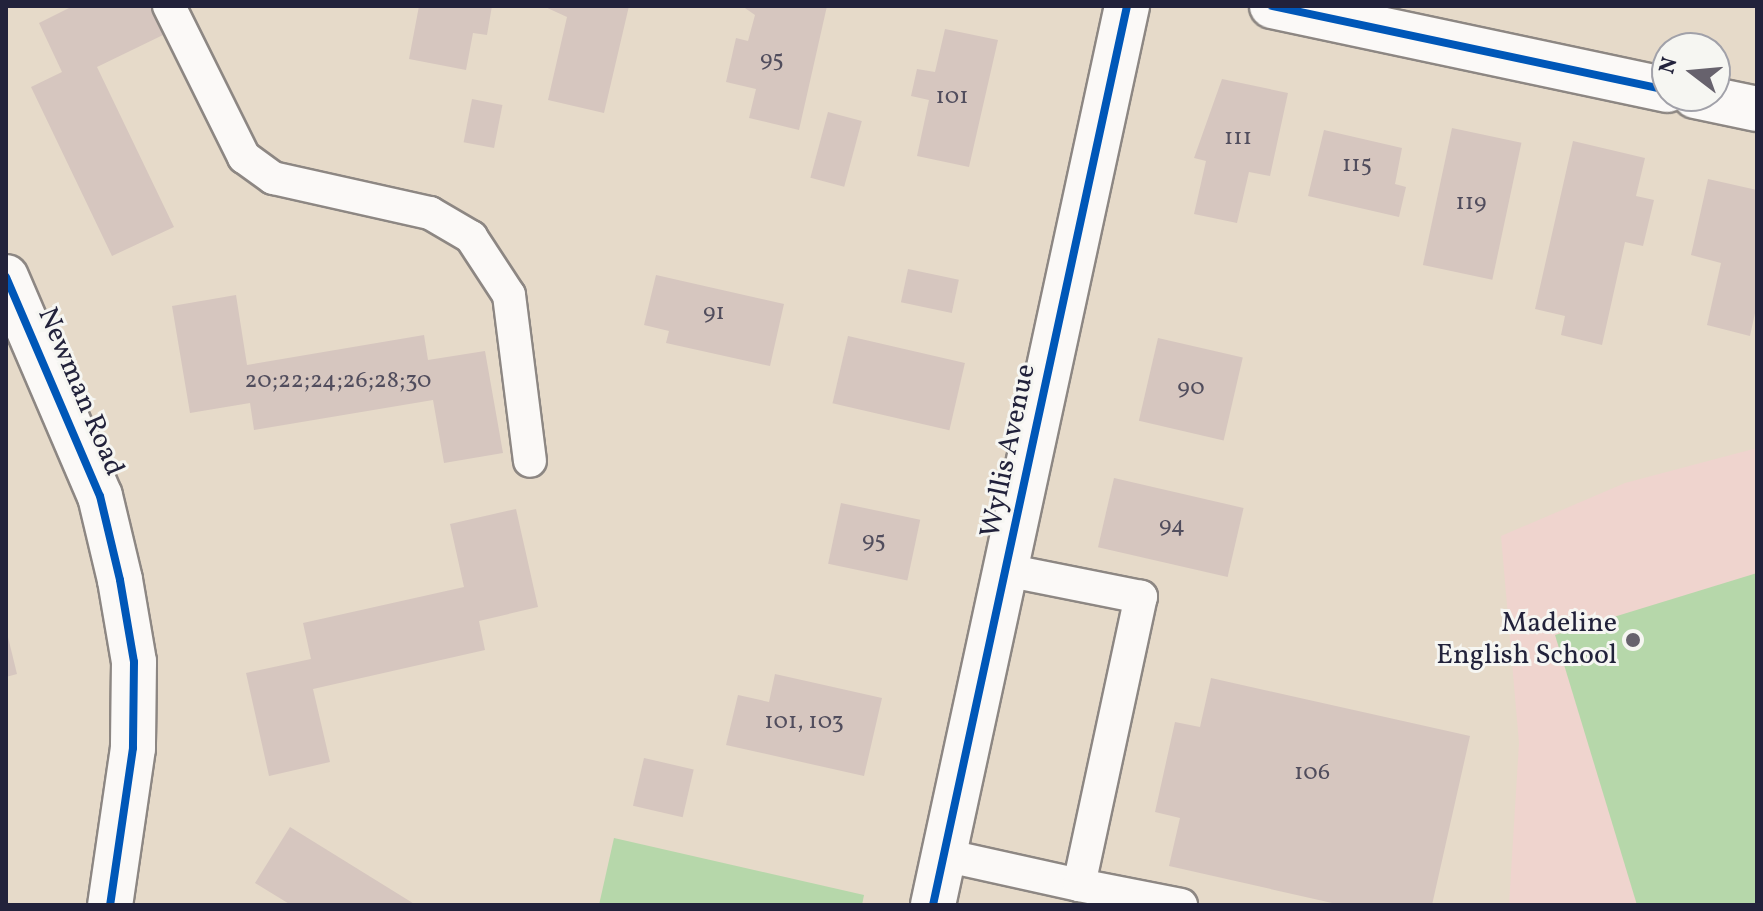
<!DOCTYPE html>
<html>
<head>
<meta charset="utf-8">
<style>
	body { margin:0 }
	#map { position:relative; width:1763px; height:911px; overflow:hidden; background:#e6dac9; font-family:Vollkorn,serif }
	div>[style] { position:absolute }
	.built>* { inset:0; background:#efd4ce }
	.green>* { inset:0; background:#b6d7aa }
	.building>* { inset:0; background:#d6c6bf; transform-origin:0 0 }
	.roads { filter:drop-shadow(2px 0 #8d8783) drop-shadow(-2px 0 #8d8783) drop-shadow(0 2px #8d8783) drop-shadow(0 -2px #8d8783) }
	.service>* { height:32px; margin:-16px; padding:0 16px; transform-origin:16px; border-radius:16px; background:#fbf9f7 }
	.minor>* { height:44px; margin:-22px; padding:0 22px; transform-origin:22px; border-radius:22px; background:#fbf9f7 }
	.tertiary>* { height:44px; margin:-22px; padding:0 22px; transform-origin:22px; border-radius:22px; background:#fbf9f7 }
	.cycleway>* { height:8px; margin:-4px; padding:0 4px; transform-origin:4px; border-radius:4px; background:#0057b8 }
	.dots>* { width:22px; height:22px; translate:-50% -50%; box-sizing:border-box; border:4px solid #f6f6f2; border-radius:50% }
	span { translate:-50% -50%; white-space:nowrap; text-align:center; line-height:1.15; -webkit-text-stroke:6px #f6f6f2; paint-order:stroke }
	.number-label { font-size:24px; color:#514d5d }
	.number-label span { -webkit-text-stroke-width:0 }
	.street-label { font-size:28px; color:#22223b }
	.poi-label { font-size:28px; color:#22223b }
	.right { translate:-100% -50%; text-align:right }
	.frame { position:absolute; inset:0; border:8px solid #22223b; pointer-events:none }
	.north { position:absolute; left:1651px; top:32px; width:80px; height:80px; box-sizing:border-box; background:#f6f6f2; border:2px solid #a1a1a9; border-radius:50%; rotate:286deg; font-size:22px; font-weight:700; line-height:32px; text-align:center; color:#22223b }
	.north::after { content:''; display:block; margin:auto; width:28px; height:36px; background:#67626d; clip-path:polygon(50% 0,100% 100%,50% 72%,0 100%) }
</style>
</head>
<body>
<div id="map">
	<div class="built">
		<div style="clip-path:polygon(1757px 448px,1757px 905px,1509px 905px,1519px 743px,1501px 536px,1625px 483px)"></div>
	</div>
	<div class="green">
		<div style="clip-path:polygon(1757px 573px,1757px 905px,1637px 905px,1555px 635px)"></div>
		<div style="clip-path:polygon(614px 838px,864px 895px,862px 905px,599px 905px)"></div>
	</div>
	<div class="building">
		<div style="clip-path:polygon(73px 6px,150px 6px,163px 35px,97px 67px,174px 227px,112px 256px,31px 87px,62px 72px,39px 23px)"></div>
		<div style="clip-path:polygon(419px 6px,492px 6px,487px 35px,473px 33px,466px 70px,409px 59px)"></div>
		<div style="clip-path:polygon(543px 6px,629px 6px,604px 113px,548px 100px,567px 17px)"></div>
		<div style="clip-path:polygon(742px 6px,827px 6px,799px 130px,749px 118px,756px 89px,726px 82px,736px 38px,748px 41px,755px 15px)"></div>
		<div style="clip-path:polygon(945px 29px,998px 40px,969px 167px,917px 156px,929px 100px,911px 96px,917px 69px,935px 72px)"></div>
		<div style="clip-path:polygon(1222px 79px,1288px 93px,1270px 176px,1249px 172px,1237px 223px,1194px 214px,1206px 161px,1194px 158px)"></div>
		<div style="left:472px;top:99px;width:31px;height:44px;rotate:11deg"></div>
		<div style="left:828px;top:112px;width:35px;height:68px;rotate:15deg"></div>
		<div style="left:1452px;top:128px;width:71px;height:140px;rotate:12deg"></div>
		<div style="clip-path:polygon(1324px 130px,1402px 148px,1395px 184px,1406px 187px,1399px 217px,1308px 196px)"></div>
		<div style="clip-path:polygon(1573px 141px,1645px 158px,1636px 196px,1654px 200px,1643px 246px,1625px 242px,1602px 345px,1561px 335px,1565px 316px,1535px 309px)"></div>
		<div style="clip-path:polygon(1708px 179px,1757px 190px,1757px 304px,1750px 336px,1707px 325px,1721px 263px,1691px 255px)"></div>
		<div style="left:908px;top:269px;width:52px;height:34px;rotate:12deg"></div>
		<div style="clip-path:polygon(656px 275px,784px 304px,770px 366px,666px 343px,669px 331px,644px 325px)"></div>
		<div style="clip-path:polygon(236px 295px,247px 365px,424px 335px,428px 360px,485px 351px,503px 453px,444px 463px,433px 400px,254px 430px,250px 403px,190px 413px,172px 306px)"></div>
		<div style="left:848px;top:336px;width:120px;height:69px;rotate:13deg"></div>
		<div style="left:1158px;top:338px;width:87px;height:85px;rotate:13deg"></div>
		<div style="left:1114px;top:478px;width:133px;height:71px;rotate:13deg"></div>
		<div style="left:841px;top:503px;width:81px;height:62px;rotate:12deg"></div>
		<div style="clip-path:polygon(516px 509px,538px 607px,479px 621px,485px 650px,313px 689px,330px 762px,269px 776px,246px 673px,311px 659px,303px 623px,464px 587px,450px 524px)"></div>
		<div style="clip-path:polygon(6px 629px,17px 674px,6px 677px)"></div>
		<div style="clip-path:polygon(775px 674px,882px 698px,864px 776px,726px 745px,738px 695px,769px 702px)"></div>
		<div style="clip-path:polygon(1211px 678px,1470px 736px,1432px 905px,1341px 905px,1169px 866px,1180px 818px,1155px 812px,1175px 722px,1200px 727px)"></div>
		<div style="left:644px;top:758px;width:51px;height:49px;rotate:13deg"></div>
		<div style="clip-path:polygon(290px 827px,416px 905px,291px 905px,255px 883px)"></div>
	</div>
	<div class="roads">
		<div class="service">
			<div style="left:169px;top:6px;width:169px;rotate:63.6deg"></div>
			<div style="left:244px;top:157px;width:36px;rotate:36deg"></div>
			<div style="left:273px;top:178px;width:161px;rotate:12.6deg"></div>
			<div style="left:430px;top:213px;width:48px;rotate:30.3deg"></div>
			<div style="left:471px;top:237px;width:69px;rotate:56.8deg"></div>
			<div style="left:509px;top:295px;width:167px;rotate:82.8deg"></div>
			<div style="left:944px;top:855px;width:138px;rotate:12.5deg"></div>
			<div style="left:1079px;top:885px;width:295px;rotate:-77.9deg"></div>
			<div style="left:1141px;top:597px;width:138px;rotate:-168.7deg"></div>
			<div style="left:1079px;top:885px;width:104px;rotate:11.1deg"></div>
		</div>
		<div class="minor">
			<div style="left:6px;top:277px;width:238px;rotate:66.8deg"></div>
			<div style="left:100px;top:496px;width:86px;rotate:76.6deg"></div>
			<div style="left:120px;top:580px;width:83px;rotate:80.3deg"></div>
			<div style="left:134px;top:662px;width:86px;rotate:90.7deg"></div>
			<div style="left:133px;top:748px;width:159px;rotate:98.3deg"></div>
			<div style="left:933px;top:905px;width:920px;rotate:-77.82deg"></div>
		</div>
		<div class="tertiary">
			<div style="left:1272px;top:6px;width:404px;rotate:12deg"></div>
			<div style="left:1695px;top:96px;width:63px;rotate:11.8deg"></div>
		</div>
	</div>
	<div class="cycleway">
		<div style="left:1272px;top:6px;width:404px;rotate:12deg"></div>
		<div style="left:6px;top:277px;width:238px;rotate:66.8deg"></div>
		<div style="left:100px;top:496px;width:86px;rotate:76.6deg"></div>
		<div style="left:120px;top:580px;width:83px;rotate:80.3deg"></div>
		<div style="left:134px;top:662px;width:86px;rotate:90.7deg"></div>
		<div style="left:133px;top:748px;width:159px;rotate:98.3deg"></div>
		<div style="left:933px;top:905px;width:920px;rotate:-77.82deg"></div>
	</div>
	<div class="dots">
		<div style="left:1633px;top:640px;background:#67626d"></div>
	</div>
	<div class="number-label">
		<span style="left:772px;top:61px">95</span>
		<span style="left:952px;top:98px">101</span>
		<span style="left:1238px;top:139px">111</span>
		<span style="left:1357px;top:166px">115</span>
		<span style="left:1471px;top:204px">119</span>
		<span style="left:714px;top:314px">91</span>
		<span style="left:338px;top:382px">20;22;24;26;28;30</span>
		<span style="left:1191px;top:389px">90</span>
		<span style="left:1172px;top:527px">94</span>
		<span style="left:874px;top:542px">95</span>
		<span style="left:804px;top:723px">101, 103</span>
		<span style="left:1312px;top:774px">106</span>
	</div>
	<div class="street-label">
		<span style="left:80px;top:392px;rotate:67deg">Newman Road</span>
		<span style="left:1009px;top:451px;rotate:-78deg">Wyllis Avenue</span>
	</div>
	<div class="poi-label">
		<span class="right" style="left:1617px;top:640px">Madeline<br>English School</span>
	</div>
	<div class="frame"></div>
	<div class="north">N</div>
</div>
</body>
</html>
